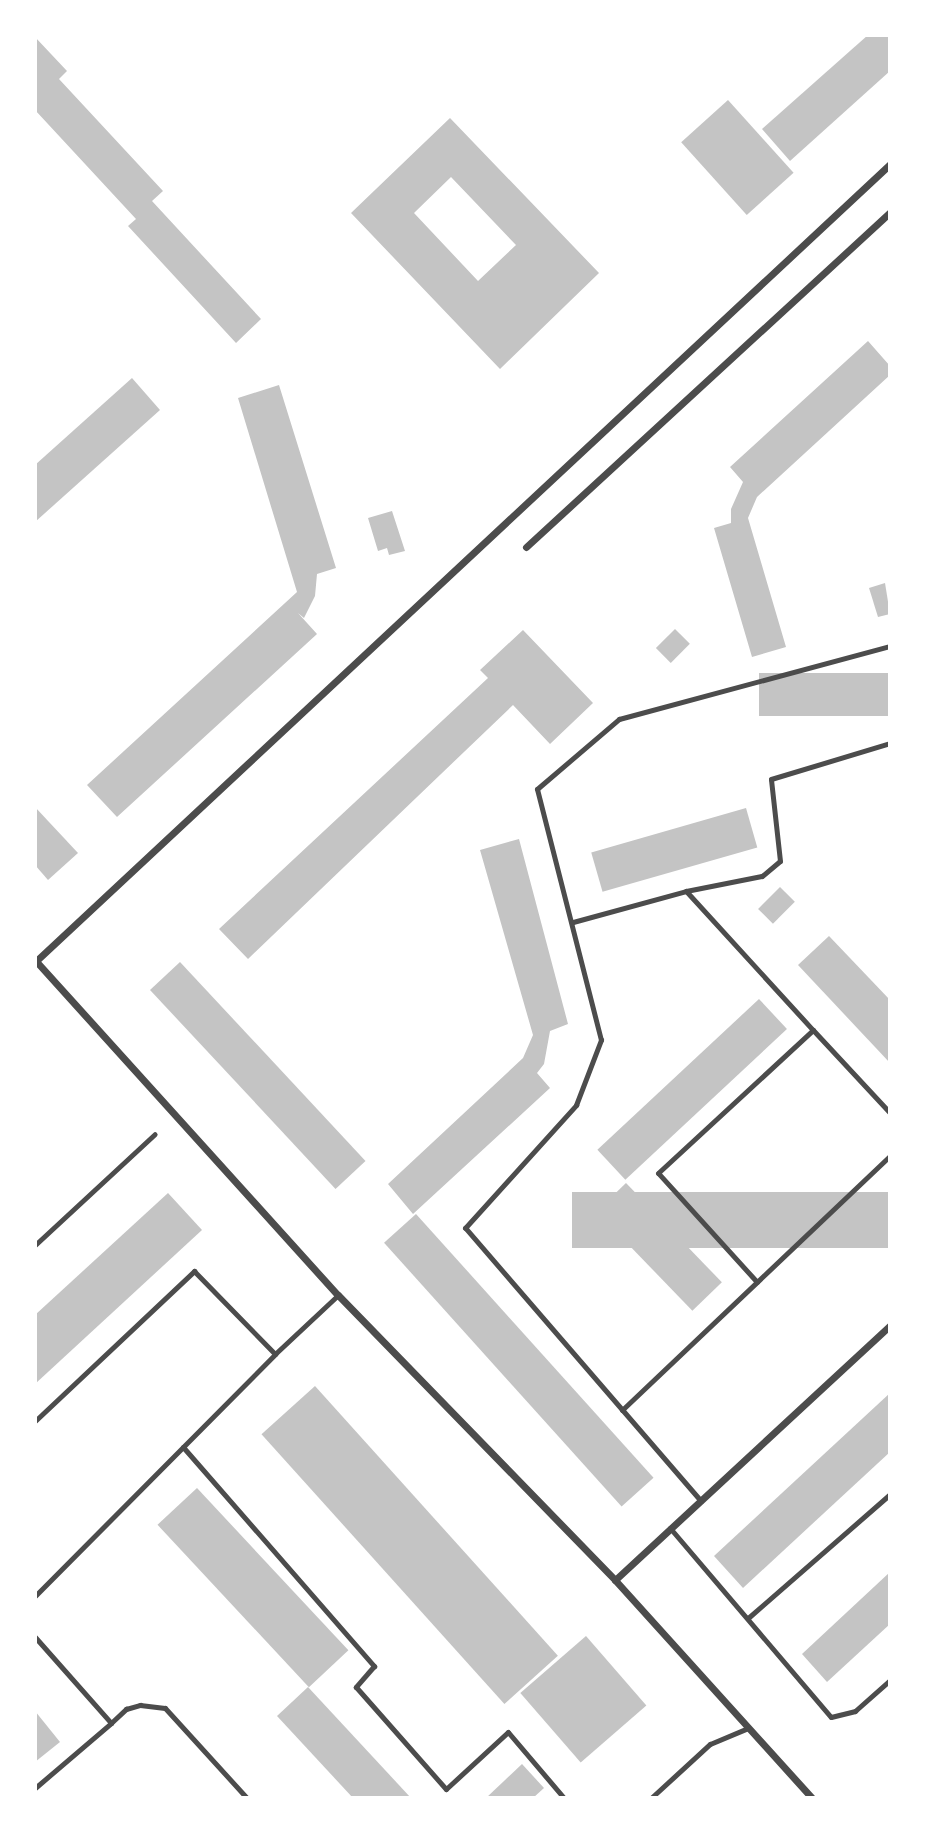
<!DOCTYPE html>
<html>
<head>
<meta charset="utf-8">
<style>
	body { margin:0 }
	#map { position:relative; width:925px; height:1833px; overflow:hidden; background:#fff; font-family:"Noto Serif",serif }
	div>[style] { position:absolute }
	.building>* { inset:0; background:#c4c4c4; transform-origin:0 0 }
	.service>* { height:5px; margin:-2.5px; padding:0 2.5px; transform-origin:2.5px; border-radius:2.5px; background:#4c4c4c }
	.minor>* { height:7px; margin:-3.5px; padding:0 3.5px; transform-origin:3.5px; border-radius:3.5px; background:#4c4c4c }
	span { translate:-50% -50%; white-space:nowrap; text-align:center; line-height:1.15; -webkit-text-stroke:5px #fff; paint-order:stroke }
	.frame { position:absolute; inset:0; border:37px solid #fff; pointer-events:none }
</style>
</head>
<body>
<div id="map">
	<div class="building">
		<div style="clip-path:polygon(868px 35px,890px 35px,890px 71px,790px 161px,762px 129px)"></div>
		<div style="clip-path:polygon(35px 37px,67px 71px,59px 79px,163px 191px,152px 201px,261px 319px,236px 343px,128px 226px,136px 219px,35px 110px)"></div>
		<div style="left:728px;top:100px;width:98px;height:63px;rotate:48deg"></div>
		<div style="clip-path:polygon(evenodd,450px 118px,599px 273px,500px 369px,351px 213px,450px 118px,451px 177px,516px 245px,478px 281px,414px 213px,451px 177px)"></div>
		<div style="clip-path:polygon(868px 341px,890px 366px,890px 375px,757px 497px,748px 518px,786px 647px,752px 657px,714px 528px,731px 523px,731px 509px,743px 482px,730px 467px)"></div>
		<div style="clip-path:polygon(132px 378px,160px 410px,35px 522px,35px 465px)"></div>
		<div style="clip-path:polygon(279px 385px,336px 568px,317px 574px,315px 596px,304px 618px,298px 613px,317px 634px,117px 817px,87px 785px,297px 592px,238px 398px)"></div>
		<div style="clip-path:polygon(392px 511px,405px 551px,389px 555px,387px 548px,378px 551px,368px 518px)"></div>
		<div style="clip-path:polygon(885px 583px,890px 614px,878px 617px,869px 588px)"></div>
		<div style="left:675px;top:629px;width:21px;height:27px;rotate:45deg"></div>
		<div style="clip-path:polygon(523px 630px,593px 703px,550px 744px,513px 705px,248px 959px,219px 929px,488px 678px,480px 670px)"></div>
		<div style="left:890px;top:673px;width:43px;height:131px;rotate:90deg"></div>
		<div style="clip-path:polygon(35px 807px,78px 853px,48px 880px,35px 865px)"></div>
		<div style="left:746px;top:808px;width:41px;height:161px;rotate:74deg"></div>
		<div style="clip-path:polygon(519px 839px,568px 1024px,550px 1031px,544px 1064px,537px 1073px,550px 1088px,413px 1214px,388px 1184px,523px 1058px,533px 1035px,480px 850px)"></div>
		<div style="left:780px;top:887px;width:21px;height:31px;rotate:45deg"></div>
		<div style="clip-path:polygon(829px 936px,890px 1000px,890px 1063px,798px 965px)"></div>
		<div style="left:180px;top:962px;width:272px;height:41px;rotate:47deg"></div>
		<div style="left:759px;top:999px;width:41px;height:221px;rotate:47deg"></div>
		<div style="left:626px;top:1183px;width:138px;height:41px;rotate:46deg"></div>
		<div style="left:890px;top:1192px;width:56px;height:318px;rotate:90deg"></div>
		<div style="clip-path:polygon(168px 1193px,202px 1230px,35px 1384px,35px 1315px)"></div>
		<div style="left:416px;top:1214px;width:355px;height:43px;rotate:48deg"></div>
		<div style="left:315px;top:1386px;width:363px;height:72px;rotate:48deg"></div>
		<div style="clip-path:polygon(890px 1393px,890px 1452px,743px 1588px,714px 1556px)"></div>
		<div style="left:197px;top:1488px;width:222px;height:54px;rotate:47deg"></div>
		<div style="clip-path:polygon(890px 1572px,890px 1624px,827px 1682px,802px 1654px)"></div>
		<div style="left:586px;top:1636px;width:92px;height:87px;rotate:49deg"></div>
		<div style="clip-path:polygon(308px 1687px,411px 1798px,353px 1798px,277px 1716px)"></div>
		<div style="clip-path:polygon(35px 1711px,60px 1742px,35px 1762px)"></div>
		<div style="clip-path:polygon(522px 1764px,544px 1788px,533px 1798px,486px 1798px)"></div>
	</div>
	<div class="service">
		<div style="left:686px;top:891px;width:188px;rotate:47.6deg"></div>
		<div style="left:573px;top:922px;width:117px;rotate:-15.3deg"></div>
		<div style="left:686px;top:891px;width:77px;rotate:-11.2deg"></div>
		<div style="left:762px;top:876px;width:23px;rotate:-40deg"></div>
		<div style="left:780px;top:861px;width:82px;rotate:-96.3deg"></div>
		<div style="left:771px;top:779px;width:124px;rotate:-16.8deg"></div>
		<div style="left:35px;top:1245px;width:163px;rotate:-42.8deg"></div>
		<div style="left:757px;top:1282px;width:147px;rotate:-132.2deg"></div>
		<div style="left:658px;top:1173px;width:211px;rotate:-42.7deg"></div>
		<div style="left:813px;top:1030px;width:113px;rotate:47.1deg"></div>
		<div style="left:622px;top:1410px;width:369px;rotate:-43.5deg"></div>
		<div style="left:35px;top:1421px;width:219px;rotate:-43.3deg"></div>
		<div style="left:194px;top:1271px;width:116px;rotate:45.7deg"></div>
		<div style="left:275px;top:1354px;width:86px;rotate:-43.1deg"></div>
		<div style="left:183px;top:1447px;width:291px;rotate:48.9deg"></div>
		<div style="left:374px;top:1666px;width:28px;rotate:131deg"></div>
		<div style="left:356px;top:1687px;width:136px;rotate:48.6deg"></div>
		<div style="left:446px;top:1789px;width:84px;rotate:-42.6deg"></div>
		<div style="left:508px;top:1732px;width:87px;rotate:49.7deg"></div>
		<div style="left:701px;top:1501px;width:361px;rotate:-130.8deg"></div>
		<div style="left:465px;top:1228px;width:166px;rotate:-47.9deg"></div>
		<div style="left:576px;top:1105px;width:70px;rotate:-69deg"></div>
		<div style="left:601px;top:1040px;width:259px;rotate:-104.3deg"></div>
		<div style="left:537px;top:789px;width:108px;rotate:-40.5deg"></div>
		<div style="left:619px;top:719px;width:281px;rotate:-15.1deg"></div>
		<div style="left:670px;top:1528px;width:248px;rotate:49.6deg"></div>
		<div style="left:831px;top:1717px;width:25px;rotate:-14deg"></div>
		<div style="left:855px;top:1711px;width:47px;rotate:-41.5deg"></div>
		<div style="left:35px;top:1596px;width:341px;rotate:-45.2deg"></div>
		<div style="left:748px;top:1618px;width:189px;rotate:-41.1deg"></div>
		<div style="left:35px;top:1637px;width:115px;rotate:48.5deg"></div>
		<div style="left:111px;top:1723px;width:21px;rotate:-43deg"></div>
		<div style="left:126px;top:1709px;width:15px;rotate:-16deg"></div>
		<div style="left:140px;top:1705px;width:25px;rotate:7deg"></div>
		<div style="left:165px;top:1708px;width:122px;rotate:47.7deg"></div>
		<div style="left:35px;top:1788px;width:100px;rotate:-40.5deg"></div>
		<div style="left:651px;top:1798px;width:80px;rotate:-42.5deg"></div>
		<div style="left:710px;top:1744px;width:41px;rotate:-22.8deg"></div>
	</div>
	<div class="minor">
		<div style="left:526px;top:547px;width:495px;rotate:-42.6deg"></div>
		<div style="left:35px;top:960px;width:452px;rotate:47.9deg"></div>
		<div style="left:338px;top:1295px;width:397px;rotate:45.8deg"></div>
		<div style="left:615px;top:1580px;width:294px;rotate:47.9deg"></div>
		<div style="left:36px;top:961px;width:1168px;rotate:-43.02deg"></div>
		<div style="left:615px;top:1580px;width:375px;rotate:-42.8deg"></div>
	</div>
	<div class="frame"></div>
</div>
</body>
</html>
